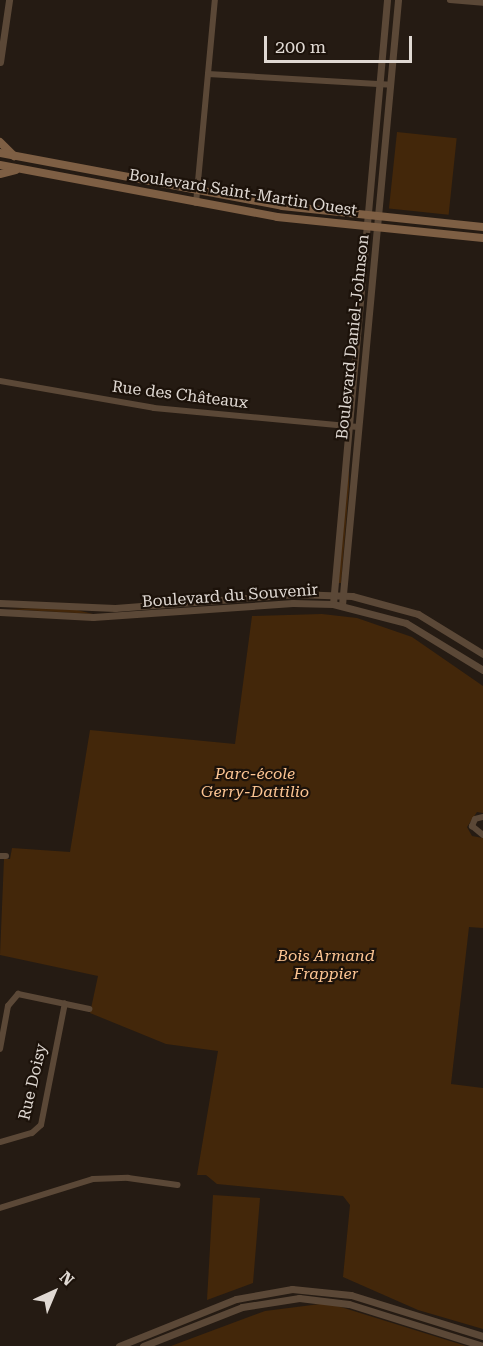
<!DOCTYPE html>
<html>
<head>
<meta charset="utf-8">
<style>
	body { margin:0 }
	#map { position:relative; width:483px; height:1346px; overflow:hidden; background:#251b13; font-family:"Roboto Serif",serif }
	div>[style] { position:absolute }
	.green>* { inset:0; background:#43270a; transform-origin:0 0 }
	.minor>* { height:6px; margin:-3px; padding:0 3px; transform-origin:3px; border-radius:3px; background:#5b4837 }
	.tertiary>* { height:7px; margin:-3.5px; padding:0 3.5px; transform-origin:3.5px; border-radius:3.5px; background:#5b4837 }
	.secondary>* { height:8px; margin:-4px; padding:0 4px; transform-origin:4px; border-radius:4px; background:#7e5f44 }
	span { translate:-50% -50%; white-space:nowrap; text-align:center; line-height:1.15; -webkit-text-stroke:4.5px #1c120a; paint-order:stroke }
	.street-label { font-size:16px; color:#e0d9d3 }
	.park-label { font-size:16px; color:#fdc593; font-style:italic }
	.north { position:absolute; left:24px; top:1262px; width:60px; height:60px; -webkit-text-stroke:4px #1c120a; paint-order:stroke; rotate:44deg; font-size:16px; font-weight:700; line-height:24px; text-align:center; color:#e0d9d3 }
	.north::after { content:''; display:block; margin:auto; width:21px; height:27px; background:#e0d9d3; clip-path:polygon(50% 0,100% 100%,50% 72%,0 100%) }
	.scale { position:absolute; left:264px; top:36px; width:148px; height:27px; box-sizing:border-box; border:3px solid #e0d9d3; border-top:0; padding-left:8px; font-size:18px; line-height:21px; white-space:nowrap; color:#e0d9d3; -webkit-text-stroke:4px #1c120a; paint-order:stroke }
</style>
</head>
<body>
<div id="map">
	<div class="green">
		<div style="left:397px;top:132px;width:60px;height:77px;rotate:6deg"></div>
		<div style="clip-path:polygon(349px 459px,349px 487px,341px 583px,338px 583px)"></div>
		<div style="clip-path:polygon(44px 608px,77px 610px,93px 614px,6px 609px)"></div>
		<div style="clip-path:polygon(322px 614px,357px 618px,412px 637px,483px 686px,483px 813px,477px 812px,467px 827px,472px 836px,483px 838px,483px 928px,469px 927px,451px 1084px,483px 1088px,483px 1329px,418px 1310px,343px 1277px,350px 1205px,343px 1196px,217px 1184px,206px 1175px,197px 1175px,218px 1051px,166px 1044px,90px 1013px,98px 976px,0 955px,4px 859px,10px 859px,12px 848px,70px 852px,90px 730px,235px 744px,252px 616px)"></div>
		<div style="clip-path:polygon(213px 1195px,260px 1198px,253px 1283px,207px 1300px)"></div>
		<div style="clip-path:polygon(328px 1303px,466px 1346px,171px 1346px,265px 1311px)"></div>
	</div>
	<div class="minor">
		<div style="left:450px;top:0;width:33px;rotate:5deg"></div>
		<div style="left:208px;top:74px;width:183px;rotate:3.4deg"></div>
		<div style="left:196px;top:203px;width:204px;rotate:-84.7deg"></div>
		<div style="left:0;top:381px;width:156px;rotate:9.9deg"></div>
		<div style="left:154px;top:408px;width:205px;rotate:5.3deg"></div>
		<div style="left:483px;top:817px;width:8px;rotate:166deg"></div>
		<div style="left:475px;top:819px;width:8px;rotate:113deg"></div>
		<div style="left:472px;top:826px;width:14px;rotate:39deg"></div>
		<div style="left:0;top:856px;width:6px"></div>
		<div style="left:0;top:1049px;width:44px;rotate:-79.5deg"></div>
		<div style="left:8px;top:1006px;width:16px;rotate:-50deg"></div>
		<div style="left:18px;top:994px;width:73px;rotate:11.9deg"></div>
		<div style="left:0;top:1142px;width:33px;rotate:-16deg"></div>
		<div style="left:32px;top:1133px;width:12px;rotate:-42deg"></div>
		<div style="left:41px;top:1125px;width:124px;rotate:-78.9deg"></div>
		<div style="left:0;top:1208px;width:97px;rotate:-17.3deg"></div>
		<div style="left:93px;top:1179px;width:35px;rotate:-2deg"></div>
		<div style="left:128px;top:1178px;width:50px;rotate:8deg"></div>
	</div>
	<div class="tertiary">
		<div style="left:0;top:62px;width:63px;rotate:-81.7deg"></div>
		<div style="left:0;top:603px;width:115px;rotate:2.5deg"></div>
		<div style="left:115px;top:608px;width:181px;rotate:-4.4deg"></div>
		<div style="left:295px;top:594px;width:57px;rotate:2deg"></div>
		<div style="left:352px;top:596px;width:68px;rotate:15.3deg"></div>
		<div style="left:418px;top:614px;width:76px;rotate:31.6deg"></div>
		<div style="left:333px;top:604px;width:606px;rotate:-84.89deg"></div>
		<div style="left:342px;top:605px;width:608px;rotate:-84.71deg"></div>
		<div style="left:0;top:612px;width:93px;rotate:3.1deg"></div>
		<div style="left:93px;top:617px;width:200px;rotate:-4deg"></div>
		<div style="left:293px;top:603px;width:40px;rotate:1.4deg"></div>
		<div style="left:333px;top:604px;width:75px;rotate:14.6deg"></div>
		<div style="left:406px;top:623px;width:90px;rotate:31.4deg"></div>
		<div style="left:119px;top:1346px;width:126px;rotate:-21.9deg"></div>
		<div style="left:236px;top:1299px;width:57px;rotate:-10.1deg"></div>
		<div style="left:292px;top:1289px;width:59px;rotate:5.8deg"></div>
		<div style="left:351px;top:1295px;width:138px;rotate:17.3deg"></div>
		<div style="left:143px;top:1346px;width:106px;rotate:-21.5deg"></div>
		<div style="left:242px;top:1307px;width:58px;rotate:-9deg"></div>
		<div style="left:299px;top:1298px;width:50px;rotate:6.8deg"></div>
		<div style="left:349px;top:1304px;width:140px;rotate:17.4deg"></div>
	</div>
	<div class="secondary">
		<div style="left:0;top:142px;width:20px;rotate:45deg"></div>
		<div style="left:0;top:153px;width:287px;rotate:10.6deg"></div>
		<div style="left:282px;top:206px;width:202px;rotate:6deg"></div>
		<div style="left:0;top:165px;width:282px;rotate:10.6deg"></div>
		<div style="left:277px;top:217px;width:207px;rotate:5.8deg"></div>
		<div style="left:0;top:174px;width:16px;rotate:-14deg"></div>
	</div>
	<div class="street-label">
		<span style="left:243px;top:193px;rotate:9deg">Boulevard Saint-Martin Ouest</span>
		<span style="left:353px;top:337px;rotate:-84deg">Boulevard Daniel-Johnson</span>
		<span style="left:180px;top:395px;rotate:7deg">Rue des Châteaux</span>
		<span style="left:230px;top:596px;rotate:-4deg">Boulevard du Souvenir</span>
		<span style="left:33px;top:1082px;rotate:-77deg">Rue Doisy</span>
	</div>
	<div class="park-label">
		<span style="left:255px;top:783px">Parc-école<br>Gerry-Dattilio</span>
		<span style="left:326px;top:965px">Bois Armand<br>Frappier</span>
	</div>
	<div class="north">N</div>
	<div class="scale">200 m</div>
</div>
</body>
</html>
